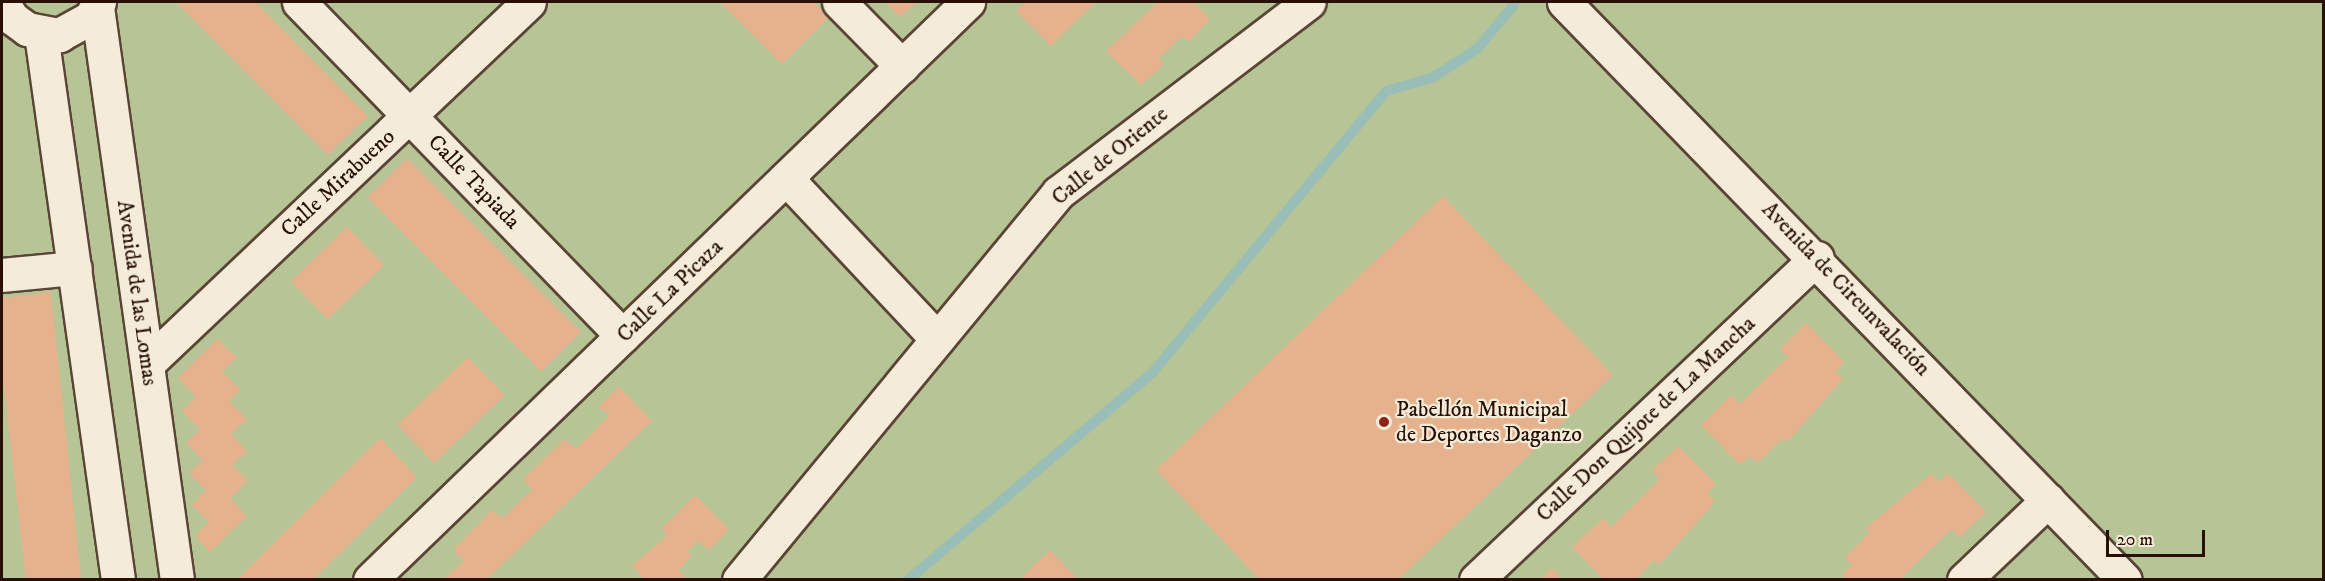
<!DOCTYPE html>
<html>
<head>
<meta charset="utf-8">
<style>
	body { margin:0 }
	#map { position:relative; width:2325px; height:581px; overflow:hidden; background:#eee2c4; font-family:"IM FELL DW Pica",serif }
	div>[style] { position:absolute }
	.green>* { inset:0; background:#b6c496; transform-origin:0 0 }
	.stream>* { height:10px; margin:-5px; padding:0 5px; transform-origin:5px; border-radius:5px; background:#99bdb7 }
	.building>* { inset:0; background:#e6b28e; transform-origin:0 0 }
	.roads { filter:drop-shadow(2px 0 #5a4435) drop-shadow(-2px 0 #5a4435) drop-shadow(0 2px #5a4435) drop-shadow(0 -2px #5a4435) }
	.street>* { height:33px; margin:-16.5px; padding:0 16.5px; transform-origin:16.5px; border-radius:16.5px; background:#f4ecd9 }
	.dots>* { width:16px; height:16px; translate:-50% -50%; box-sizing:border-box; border:3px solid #f4ecd9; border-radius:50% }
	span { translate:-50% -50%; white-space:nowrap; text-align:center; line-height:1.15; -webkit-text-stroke:4.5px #f4ecd9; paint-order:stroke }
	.street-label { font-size:22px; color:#281005 }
	.poi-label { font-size:22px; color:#281005 }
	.left { translate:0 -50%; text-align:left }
	.frame { position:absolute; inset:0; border:3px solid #281005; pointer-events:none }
	.scale { position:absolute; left:2106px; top:530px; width:99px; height:27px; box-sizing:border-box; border:3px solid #281005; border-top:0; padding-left:8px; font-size:18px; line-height:21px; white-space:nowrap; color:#281005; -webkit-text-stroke:4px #f4ecd9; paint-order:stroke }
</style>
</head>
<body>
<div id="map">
	<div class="green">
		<div style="left:2px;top:2px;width:2321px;height:577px"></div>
	</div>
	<div class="stream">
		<div style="left:908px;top:580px;width:321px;rotate:-40.3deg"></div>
		<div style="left:1153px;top:372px;width:365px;rotate:-50.3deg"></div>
		<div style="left:1386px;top:91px;width:48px;rotate:-15.8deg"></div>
		<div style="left:1432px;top:78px;width:54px;rotate:-32.8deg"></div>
		<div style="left:1477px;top:49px;width:57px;rotate:-49.9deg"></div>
	</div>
	<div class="building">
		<div style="clip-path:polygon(176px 2px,255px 2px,368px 116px,328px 155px)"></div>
		<div style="clip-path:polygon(720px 2px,813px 2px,829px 17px,782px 64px)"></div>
		<div style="clip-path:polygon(885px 2px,917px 2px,900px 17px)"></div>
		<div style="clip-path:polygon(1025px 2px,1096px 2px,1051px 46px,1016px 11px)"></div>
		<div style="clip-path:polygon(1158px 2px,1193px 2px,1210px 19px,1189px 42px,1183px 36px,1159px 58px,1164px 64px,1141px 85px,1106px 51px)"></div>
		<div style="left:407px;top:158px;width:246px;height:56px;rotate:45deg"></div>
		<div style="clip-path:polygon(1443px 196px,1613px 375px,1398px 580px,1260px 580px,1156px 470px)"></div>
		<div style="left:347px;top:227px;width:53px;height:78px;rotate:46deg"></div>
		<div style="clip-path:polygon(51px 292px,81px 580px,26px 580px,2px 369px,2px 298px)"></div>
		<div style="clip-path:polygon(1806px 323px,1844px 362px,1835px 371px,1843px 379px,1787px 442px,1783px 438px,1758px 463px,1750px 456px,1740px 465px,1701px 425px,1731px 395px,1740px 404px,1788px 357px,1780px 349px)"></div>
		<div style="clip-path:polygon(217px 339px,237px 358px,222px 372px,241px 390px,229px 401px,247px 419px,231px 434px,247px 451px,232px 465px,248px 481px,230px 498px,247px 516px,210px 552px,195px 536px,209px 522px,192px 505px,206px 490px,189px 473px,203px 460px,186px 443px,200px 429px,182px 411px,196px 397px,178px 378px)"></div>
		<div style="left:468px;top:357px;width:53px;height:98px;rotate:46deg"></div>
		<div style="clip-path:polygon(619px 387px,652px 421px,486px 580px,442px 580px,464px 561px,453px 550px,492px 510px,502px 519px,532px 489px,523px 479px,565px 439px,576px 449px,610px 415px,598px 407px)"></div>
		<div style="clip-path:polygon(380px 438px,417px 477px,313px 580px,237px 580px)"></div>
		<div style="clip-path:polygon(1678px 446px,1716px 484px,1707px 493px,1715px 502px,1659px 565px,1655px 560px,1635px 580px,1604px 580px,1572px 547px,1603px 518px,1611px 527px,1660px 479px,1652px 471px)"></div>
		<div style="clip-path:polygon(1948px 473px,1986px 512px,1959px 538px,1952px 529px,1903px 576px,1906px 580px,1847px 580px,1842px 575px,1852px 565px,1845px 557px,1870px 532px,1866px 528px,1931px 474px,1939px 482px)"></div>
		<div style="clip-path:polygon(695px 495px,729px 529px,709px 550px,698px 541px,687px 552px,692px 556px,679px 570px,688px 580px,645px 580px,632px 566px,668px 535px,661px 529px)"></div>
		<div style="clip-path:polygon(1050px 550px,1079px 580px,1019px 580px)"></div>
		<div style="clip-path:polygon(1552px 568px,1563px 580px,1540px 580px)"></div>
	</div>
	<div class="roads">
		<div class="street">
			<div style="left:2px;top:2px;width:19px;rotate:58deg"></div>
			<div style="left:12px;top:18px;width:19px;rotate:36deg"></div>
			<div style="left:27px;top:29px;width:33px;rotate:11deg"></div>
			<div style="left:59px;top:35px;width:37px;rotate:-29deg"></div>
			<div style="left:91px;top:17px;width:17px;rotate:-62deg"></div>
			<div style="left:299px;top:2px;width:465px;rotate:45.9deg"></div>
			<div style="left:839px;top:2px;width:90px;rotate:45.5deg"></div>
			<div style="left:1564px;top:2px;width:805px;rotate:45.86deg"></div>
			<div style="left:97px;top:7px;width:579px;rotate:82.05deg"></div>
			<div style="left:41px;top:34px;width:551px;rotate:81.97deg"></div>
			<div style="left:786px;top:178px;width:221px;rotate:46.8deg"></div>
			<div style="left:2px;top:275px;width:73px;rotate:-5.5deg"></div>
			<div style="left:147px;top:364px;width:526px;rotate:-43.46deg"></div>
			<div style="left:370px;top:580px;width:832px;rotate:-44.03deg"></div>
			<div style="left:739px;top:580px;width:502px;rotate:-50.5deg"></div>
			<div style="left:1058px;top:193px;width:315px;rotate:-37.3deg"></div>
			<div style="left:1476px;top:580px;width:469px;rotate:-43.4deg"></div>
			<div style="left:1964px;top:580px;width:116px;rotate:-43.6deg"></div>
		</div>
	</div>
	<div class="dots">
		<div style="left:1384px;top:422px;background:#8f2418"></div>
	</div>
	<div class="street-label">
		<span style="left:1110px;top:156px;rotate:-39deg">Calle de Oriente</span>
		<span style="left:474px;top:182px;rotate:46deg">Calle Tapiada</span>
		<span style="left:338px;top:183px;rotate:-43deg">Calle Mirabueno</span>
		<span style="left:1846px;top:289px;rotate:46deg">Avenida de Circunvalación</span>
		<span style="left:670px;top:291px;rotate:-44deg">Calle La Picaza</span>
		<span style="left:137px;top:293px;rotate:82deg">Avenida de las Lomas</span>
		<span style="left:1646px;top:419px;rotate:-43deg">Calle Don Quijote de La Mancha</span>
	</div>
	<div class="poi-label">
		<span class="left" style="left:1396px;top:422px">Pabellón Municipal<br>de Deportes Daganzo</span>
	</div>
	<div class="frame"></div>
	<div class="scale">20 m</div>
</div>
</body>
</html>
